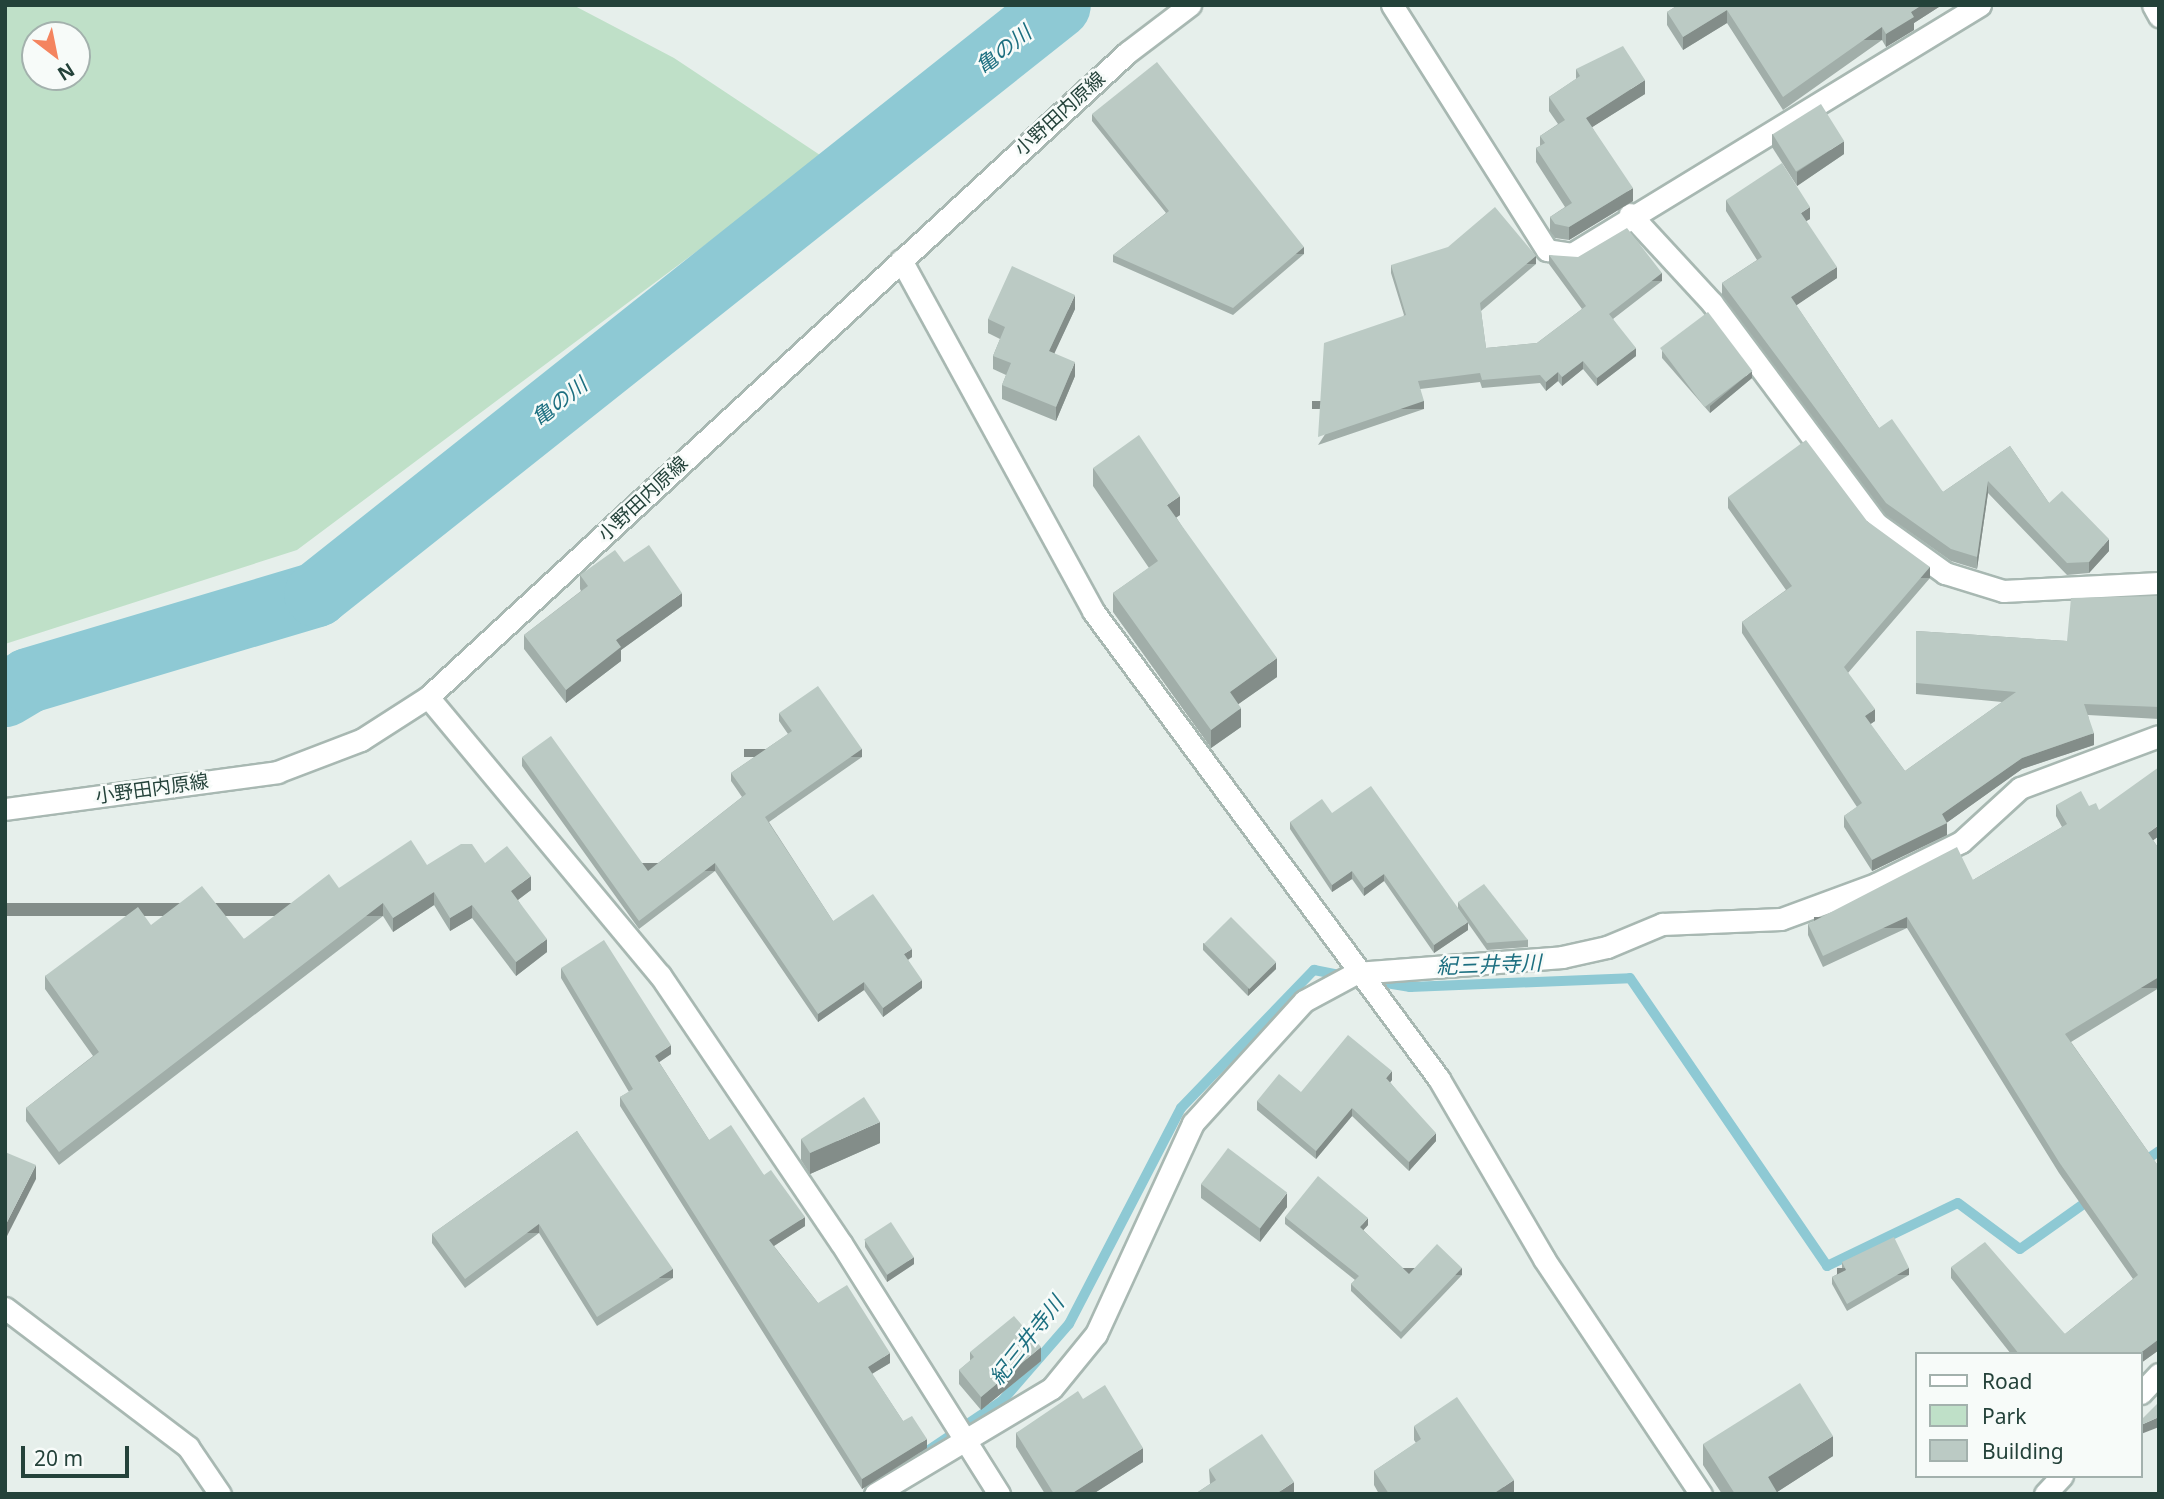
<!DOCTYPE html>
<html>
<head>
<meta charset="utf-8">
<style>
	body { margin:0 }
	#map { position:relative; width:2164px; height:1499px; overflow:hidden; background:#e6efeb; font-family:"Noto Sans","Noto Sans JP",sans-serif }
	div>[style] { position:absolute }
	.green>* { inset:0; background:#bfe0c8 }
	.stream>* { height:10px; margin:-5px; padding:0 5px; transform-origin:5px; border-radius:5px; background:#8ec9d4 }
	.river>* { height:65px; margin:-32.5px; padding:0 32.5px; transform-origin:32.5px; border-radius:32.5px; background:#8ec9d4 }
	.roads { filter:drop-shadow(2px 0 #a8b8b2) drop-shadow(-2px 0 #a8b8b2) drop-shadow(0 2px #a8b8b2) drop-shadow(0 -2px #a8b8b2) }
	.minor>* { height:21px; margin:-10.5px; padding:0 10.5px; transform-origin:10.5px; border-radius:10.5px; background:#fff }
	.secondary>* { height:21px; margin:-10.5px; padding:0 10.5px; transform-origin:10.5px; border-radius:10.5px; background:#fff }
	.wall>* { inset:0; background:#a1aea9 }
	.shaded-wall>* { inset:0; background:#838d89; transform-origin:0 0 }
	.building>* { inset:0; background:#bbcac4; transform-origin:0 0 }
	span { translate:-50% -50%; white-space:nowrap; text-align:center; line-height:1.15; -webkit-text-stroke:5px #f7fbf9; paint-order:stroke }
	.street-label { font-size:19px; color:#24423a }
	.water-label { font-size:21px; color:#1c6f80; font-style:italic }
	.frame { position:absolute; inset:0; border:7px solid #24423a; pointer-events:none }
	.legend { position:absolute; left:1915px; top:1352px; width:228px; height:126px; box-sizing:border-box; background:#f7fbf9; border:2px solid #a3b1ad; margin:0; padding:9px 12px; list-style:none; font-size:21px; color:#24423a }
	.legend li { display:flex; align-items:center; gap:14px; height:35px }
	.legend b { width:35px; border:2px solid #a3b1ad }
	.north { position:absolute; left:21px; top:21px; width:70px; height:70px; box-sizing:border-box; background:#f7fbf9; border:2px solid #a3b1ad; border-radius:50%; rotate:148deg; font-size:19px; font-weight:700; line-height:28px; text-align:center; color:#24423a }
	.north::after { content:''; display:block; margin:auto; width:24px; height:32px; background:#f4845f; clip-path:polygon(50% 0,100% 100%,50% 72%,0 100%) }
	.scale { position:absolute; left:21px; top:1446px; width:108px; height:32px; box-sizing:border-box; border:4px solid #24423a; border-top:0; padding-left:9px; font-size:21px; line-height:24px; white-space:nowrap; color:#24423a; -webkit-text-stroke:5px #f7fbf9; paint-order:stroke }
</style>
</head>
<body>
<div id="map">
	<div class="green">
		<div style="clip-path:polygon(evenodd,5px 5px,573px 5px,674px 58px,823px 157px,297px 550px,5px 644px,5px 5px,35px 35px,77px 35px,77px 77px,35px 77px,35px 35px)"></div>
	</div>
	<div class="stream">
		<div style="left:1368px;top:980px;width:43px;rotate:9.5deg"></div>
		<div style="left:1410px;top:987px;width:220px;rotate:-2.3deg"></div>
		<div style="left:1630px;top:978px;width:349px;rotate:55.6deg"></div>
		<div style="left:1827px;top:1266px;width:145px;rotate:-25.7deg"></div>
		<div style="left:1958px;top:1203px;width:77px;rotate:36.6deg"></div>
		<div style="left:2020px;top:1249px;width:88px;rotate:-35.3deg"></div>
		<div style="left:2139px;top:1165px;width:24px;rotate:-35deg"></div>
		<div style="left:926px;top:1452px;width:92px;rotate:-33.9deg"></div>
		<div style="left:1002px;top:1401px;width:102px;rotate:-49deg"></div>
		<div style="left:1069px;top:1324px;width:243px;rotate:-62.6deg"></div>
		<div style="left:1181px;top:1108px;width:192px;rotate:-46.1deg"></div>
		<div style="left:1314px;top:970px;width:32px;rotate:11deg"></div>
	</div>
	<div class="river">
		<div style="left:5px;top:694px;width:27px;rotate:-31deg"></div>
		<div style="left:28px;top:680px;width:301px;rotate:-16.6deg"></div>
		<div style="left:316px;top:594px;width:947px;rotate:-38.44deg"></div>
	</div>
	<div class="roads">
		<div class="minor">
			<div style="left:1392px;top:5px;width:290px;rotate:57.7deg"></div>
			<div style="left:1547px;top:250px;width:25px;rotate:9deg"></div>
			<div style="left:1572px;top:254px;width:478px;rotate:-31.4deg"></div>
			<div style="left:1630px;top:214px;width:121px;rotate:47.3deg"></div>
			<div style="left:1712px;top:303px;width:276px;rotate:53.3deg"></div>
			<div style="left:1877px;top:524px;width:84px;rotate:35.8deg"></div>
			<div style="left:1945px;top:573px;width:61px;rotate:17.2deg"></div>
			<div style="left:2003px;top:591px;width:156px;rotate:-2.9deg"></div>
			<div style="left:901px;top:260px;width:400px;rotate:61.3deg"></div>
			<div style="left:1093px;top:611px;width:582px;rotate:53.52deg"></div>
			<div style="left:1439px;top:1079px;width:208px;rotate:59.7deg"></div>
			<div style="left:1544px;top:1259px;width:283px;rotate:56.3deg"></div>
			<div style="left:428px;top:697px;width:362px;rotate:50.2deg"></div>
			<div style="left:660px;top:975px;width:323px;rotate:56deg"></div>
			<div style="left:841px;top:1243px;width:297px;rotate:57.8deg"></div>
			<div style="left:5px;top:1308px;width:230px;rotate:37.2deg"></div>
			<div style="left:188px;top:1447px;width:57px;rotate:55.8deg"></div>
			<div style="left:2141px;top:1393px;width:26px;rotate:-47deg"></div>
			<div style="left:875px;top:1494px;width:206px;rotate:-30.9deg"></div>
			<div style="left:1052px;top:1388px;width:70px;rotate:-50.8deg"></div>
			<div style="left:1096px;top:1334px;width:232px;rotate:-65.3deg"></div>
			<div style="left:1193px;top:1123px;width:165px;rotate:-47.7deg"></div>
			<div style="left:1304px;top:1001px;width:59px;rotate:-28.3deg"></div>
			<div style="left:1356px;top:973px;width:207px;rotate:-4.4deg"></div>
			<div style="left:1562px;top:957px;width:46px;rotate:-12.5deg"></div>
			<div style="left:1607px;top:947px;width:60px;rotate:-22.7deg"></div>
			<div style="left:1662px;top:924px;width:119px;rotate:-2.4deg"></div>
			<div style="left:1781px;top:919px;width:101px;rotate:-20.2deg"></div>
			<div style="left:1876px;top:884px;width:95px;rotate:-26.3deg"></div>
			<div style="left:1961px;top:842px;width:80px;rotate:-42.5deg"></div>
			<div style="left:2020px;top:788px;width:148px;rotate:-20.5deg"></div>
			<div style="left:2045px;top:1494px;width:25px;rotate:-47deg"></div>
		</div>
		<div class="secondary">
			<div style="left:2153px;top:5px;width:13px;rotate:61deg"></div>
			<div style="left:5px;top:809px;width:275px;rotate:-7.7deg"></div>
			<div style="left:277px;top:772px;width:90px;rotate:-20.9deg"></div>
			<div style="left:361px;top:740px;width:80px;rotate:-32.7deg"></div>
			<div style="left:428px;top:697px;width:952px;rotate:-42.66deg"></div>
			<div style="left:1128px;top:52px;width:78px;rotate:-37.2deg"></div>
		</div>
	</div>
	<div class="wall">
		<div style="clip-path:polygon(1678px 5px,1942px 5px,1914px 23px,1914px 30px,1886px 47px,1882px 40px,1783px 110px,1727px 23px,1683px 50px,1667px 25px,1667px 12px)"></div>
		<div style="clip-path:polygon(1576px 69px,1645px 94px,1592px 127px,1633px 201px,1569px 240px,1555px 238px,1550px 231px,1550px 217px,1565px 207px,1536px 162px,1536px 148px,1540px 146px,1540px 136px,1558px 124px,1549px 111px,1549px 97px,1576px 79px)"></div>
		<div style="clip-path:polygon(1092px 114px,1304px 254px,1233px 315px,1113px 262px,1113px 255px,1166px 213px,1092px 121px)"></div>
		<div style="clip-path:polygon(1772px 134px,1844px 154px,1797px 186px,1772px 147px)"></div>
		<div style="clip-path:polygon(1726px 200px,1810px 219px,1806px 221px,1837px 278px,1796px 305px,1879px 428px,1943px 492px,2010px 446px,2049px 503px,2109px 551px,2089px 573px,2067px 575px,1988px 493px,1977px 569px,1951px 561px,1886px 515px,1722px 295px,1722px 283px,1757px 260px,1726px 211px)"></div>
		<div style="clip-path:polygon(1549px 255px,1662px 281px,1613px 319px,1636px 356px,1597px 386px,1583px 369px,1562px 386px,1558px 381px,1546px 391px,1540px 383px,1482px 388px,1480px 382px,1420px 389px,1424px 409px,1318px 445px,1404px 315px,1391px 273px,1391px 265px,1536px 264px,1481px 311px,1486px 348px,1537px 343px,1582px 309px,1549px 264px)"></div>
		<div style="clip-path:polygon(1075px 309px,1054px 353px,1075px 376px,1056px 421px,1002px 399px,1002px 385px,1006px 375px,993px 369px,993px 356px,1000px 339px,988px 333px,988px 319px)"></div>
		<div style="clip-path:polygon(1662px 351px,1752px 378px,1710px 413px,1662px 358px)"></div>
		<div style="clip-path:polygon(1093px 468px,1180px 515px,1176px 517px,1277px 677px,1238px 704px,1241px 727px,1211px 748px,1113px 612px,1113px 593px,1149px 568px,1093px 486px)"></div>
		<div style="clip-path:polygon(1728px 497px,1867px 521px,1930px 578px,1848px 673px,1875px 721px,1870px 724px,1905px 771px,2002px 702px,1916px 694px,1916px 631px,2067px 641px,2159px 596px,2159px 719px,2088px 715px,2094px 745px,2022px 769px,1946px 823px,1947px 835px,1872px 871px,1844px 827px,1844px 816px,1857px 807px,1742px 633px,1742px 622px,1786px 590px,1728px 508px)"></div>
		<div style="clip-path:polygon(624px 562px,682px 606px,621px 650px,621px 661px,566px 703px,524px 649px,524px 635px,581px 591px,580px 589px,580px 575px)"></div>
		<div style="clip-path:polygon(779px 713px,862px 757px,769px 822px,833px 921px,912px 957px,908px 960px,922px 988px,883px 1017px,864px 990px,818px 1022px,715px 871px,639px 929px,522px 766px,522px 757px,648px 871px,742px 797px,731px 781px,731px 773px,788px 734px,779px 721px)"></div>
		<div style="clip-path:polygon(2056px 805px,2089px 806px,2099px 810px,2159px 836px,2153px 840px,2159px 849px,2159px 988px,2071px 1042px,2159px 1167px,2159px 1350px,2141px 1363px,2141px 1354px,2011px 1354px,1951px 1278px,1951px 1267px,2065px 1334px,2133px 1279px,2059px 1173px,1907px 928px,1823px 967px,1808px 935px,1808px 924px,1973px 880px,2062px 827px,2056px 816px)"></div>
		<div style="clip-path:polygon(1332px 813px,1468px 930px,1434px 953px,1384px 881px,1364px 896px,1352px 879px,1332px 892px,1290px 829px,1290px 822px)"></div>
		<div style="clip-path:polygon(485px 863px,531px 890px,518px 900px,547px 952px,516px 976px,472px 918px,450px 931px,434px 905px,393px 932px,383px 916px,59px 1165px,26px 1121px,26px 1108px,93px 1056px,45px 989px,45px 976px,151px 925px,244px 939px,339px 888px,427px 865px)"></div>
		<div style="clip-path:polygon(1458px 902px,1528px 940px,1528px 947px,1487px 950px,1458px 909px)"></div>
		<div style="clip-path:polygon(1203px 943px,1276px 969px,1248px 996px,1203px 950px)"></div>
		<div style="clip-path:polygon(561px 968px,671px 1054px,659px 1062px,709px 1140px,764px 1175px,805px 1226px,774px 1246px,818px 1303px,890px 1363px,872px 1374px,903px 1421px,927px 1448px,862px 1489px,620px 1106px,620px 1097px,629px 1092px,561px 978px)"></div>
		<div style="clip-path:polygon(1392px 1080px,1390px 1082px,1436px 1141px,1409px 1171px,1352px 1116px,1316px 1159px,1257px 1110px,1257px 1101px,1301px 1092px)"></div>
		<div style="clip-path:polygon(577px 1131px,673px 1278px,597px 1326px,539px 1233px,465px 1288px,432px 1243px,432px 1234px)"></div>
		<div style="clip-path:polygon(801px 1139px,880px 1143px,810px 1174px,801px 1160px)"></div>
		<div style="clip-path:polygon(1201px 1184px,1287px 1207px,1260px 1242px,1201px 1198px)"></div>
		<div style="clip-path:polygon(1285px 1217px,1368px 1225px,1363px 1230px,1409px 1274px,1462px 1275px,1401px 1339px,1351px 1291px,1351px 1284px,1355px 1280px,1285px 1224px)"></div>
		<div style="clip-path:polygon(865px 1240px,914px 1264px,887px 1282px,865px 1247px)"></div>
		<div style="clip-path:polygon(1842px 1262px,1909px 1275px,1847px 1311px,1832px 1284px,1832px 1277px,1843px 1271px,1842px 1269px)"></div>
		<div style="clip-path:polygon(970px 1352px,1041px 1361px,981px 1410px,959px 1384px,959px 1370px,970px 1361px)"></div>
		<div style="clip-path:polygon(1083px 1399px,1143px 1462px,1093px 1494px,1045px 1494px,1016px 1447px,1016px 1433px)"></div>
		<div style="clip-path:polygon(1414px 1426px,1514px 1494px,1379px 1494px,1374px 1485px,1374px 1471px,1416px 1443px,1414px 1440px)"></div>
		<div style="clip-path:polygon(1703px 1444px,1833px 1456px,1777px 1492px,1778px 1494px,1722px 1494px,1703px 1465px)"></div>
		<div style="clip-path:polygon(1209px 1469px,1294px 1494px,1198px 1494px,1198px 1492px,1210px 1484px)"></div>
	</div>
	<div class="shaded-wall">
		<div style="clip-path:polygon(1922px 5px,1942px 5px,1914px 23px,1914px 30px,1886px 47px,1886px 34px,1911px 12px)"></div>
		<div style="clip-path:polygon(1727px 10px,1727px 23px,1683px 50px,1683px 37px)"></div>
		<div style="left:1882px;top:27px;width:13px;height:121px;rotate:90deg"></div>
		<div style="clip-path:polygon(1645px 80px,1645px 94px,1586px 131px,1586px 118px)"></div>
		<div style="clip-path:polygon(1844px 141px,1844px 154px,1797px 186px,1797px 172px)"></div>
		<div style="clip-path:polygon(1633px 188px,1633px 201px,1569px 240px,1569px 227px)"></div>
		<div style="clip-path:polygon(1810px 207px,1810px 219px,1801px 224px,1801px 213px)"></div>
		<div style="left:1304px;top:247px;width:7px;height:94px;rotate:90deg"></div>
		<div style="left:1536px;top:256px;width:8px;height:73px;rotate:90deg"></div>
		<div style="clip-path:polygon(1837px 267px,1837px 278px,1791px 309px,1791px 297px)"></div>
		<div style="left:1662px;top:273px;width:8px;height:67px;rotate:90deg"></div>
		<div style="clip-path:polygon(1075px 295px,1075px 309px,1049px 365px,1049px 351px)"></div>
		<div style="clip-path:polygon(1636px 348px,1636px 356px,1597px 386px,1597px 378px)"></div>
		<div style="clip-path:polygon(1583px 361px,1583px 369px,1562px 386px,1562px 377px)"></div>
		<div style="clip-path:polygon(1075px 362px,1075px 376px,1056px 421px,1056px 407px)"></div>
		<div style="clip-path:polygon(1752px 371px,1752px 378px,1710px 413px,1710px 406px)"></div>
		<div style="clip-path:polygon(1558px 372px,1558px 381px,1546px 391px,1546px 382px)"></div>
		<div style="left:1424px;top:401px;width:8px;height:112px;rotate:90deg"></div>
		<div style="clip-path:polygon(1988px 481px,1988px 493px,1977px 569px,1977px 557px)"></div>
		<div style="clip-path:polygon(1180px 496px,1180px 515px,1167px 524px,1167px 505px)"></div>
		<div style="clip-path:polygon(2109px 539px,2109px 551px,2089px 573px,2089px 562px)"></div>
		<div style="left:1930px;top:567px;width:11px;height:132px;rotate:90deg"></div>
		<div style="clip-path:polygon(682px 593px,682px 606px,621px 650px,621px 661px,566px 703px,566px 690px,616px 640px)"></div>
		<div style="clip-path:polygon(1277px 658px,1277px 677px,1230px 710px,1230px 692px)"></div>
		<div style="clip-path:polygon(1241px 708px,1241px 727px,1211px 748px,1211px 730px)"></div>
		<div style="clip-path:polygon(1875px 709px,1875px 721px,1865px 728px,1865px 716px)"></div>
		<div style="clip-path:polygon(2094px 733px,2094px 745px,2022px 769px,1945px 824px,1947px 823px,1947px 835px,1872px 871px,1872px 860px,1942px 814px,2022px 758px)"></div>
		<div style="left:862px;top:749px;width:8px;height:118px;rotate:90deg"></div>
		<div style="clip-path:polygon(2159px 825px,2159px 836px,2148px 844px,2148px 833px)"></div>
		<div style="left:715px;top:863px;width:8px;height:96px;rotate:90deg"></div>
		<div style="clip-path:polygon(1352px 871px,1352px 879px,1332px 892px,1332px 885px)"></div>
		<div style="clip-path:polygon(1384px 874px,1384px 881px,1364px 896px,1364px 888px)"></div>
		<div style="clip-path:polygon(531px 876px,531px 890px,511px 905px,511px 891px)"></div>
		<div style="clip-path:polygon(434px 892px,434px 905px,393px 932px,393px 918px)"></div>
		<div style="left:383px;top:903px;width:13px;height:409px;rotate:90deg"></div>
		<div style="clip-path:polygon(472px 905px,472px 918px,450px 931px,450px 918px)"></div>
		<div style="left:1907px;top:917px;width:11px;height:93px;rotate:90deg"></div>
		<div style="clip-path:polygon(1468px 922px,1468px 930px,1434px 953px,1434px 945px)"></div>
		<div style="clip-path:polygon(547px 939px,547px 952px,516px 976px,516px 962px)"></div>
		<div style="clip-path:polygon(912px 949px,912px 957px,904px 962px,904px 954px)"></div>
		<div style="clip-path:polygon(1276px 962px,1276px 969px,1248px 996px,1248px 989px)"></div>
		<div style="left:2159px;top:977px;width:11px;height:110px;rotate:90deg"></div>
		<div style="clip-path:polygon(922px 980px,922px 988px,883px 1017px,883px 1008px)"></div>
		<div style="clip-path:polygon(864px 982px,864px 990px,818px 1022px,818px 1014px)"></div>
		<div style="clip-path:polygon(671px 1045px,671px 1054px,655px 1065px,655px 1056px)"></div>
		<div style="clip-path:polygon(1392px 1071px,1392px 1080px,1386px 1087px,1386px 1078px)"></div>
		<div style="clip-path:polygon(1352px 1108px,1352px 1116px,1316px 1159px,1316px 1151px)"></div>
		<div style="clip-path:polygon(880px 1122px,880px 1143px,810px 1174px,810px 1153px)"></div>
		<div style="clip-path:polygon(1436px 1133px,1436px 1141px,1409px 1171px,1409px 1162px)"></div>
		<div style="clip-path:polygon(36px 1165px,36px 1179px,5px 1240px,5px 1226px)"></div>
		<div style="clip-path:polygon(1287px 1193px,1287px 1207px,1260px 1242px,1260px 1228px)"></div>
		<div style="clip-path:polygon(805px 1217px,805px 1226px,769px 1249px,769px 1240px)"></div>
		<div style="clip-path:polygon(1368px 1218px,1368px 1225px,1360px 1234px,1360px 1227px)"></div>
		<div style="left:539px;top:1224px;width:9px;height:92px;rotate:90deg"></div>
		<div style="clip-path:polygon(914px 1257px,914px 1264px,887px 1282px,887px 1275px)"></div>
		<div style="left:1462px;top:1268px;width:7px;height:88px;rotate:90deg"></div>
		<div style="left:1909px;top:1268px;width:7px;height:72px;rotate:90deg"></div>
		<div style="left:673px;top:1269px;width:9px;height:90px;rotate:90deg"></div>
		<div style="clip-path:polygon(2159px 1339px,2159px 1350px,2141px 1363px,2141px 1354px,2139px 1354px)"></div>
		<div style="clip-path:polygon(1041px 1347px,1041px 1361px,981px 1410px,981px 1397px)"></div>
		<div style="clip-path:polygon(890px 1353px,890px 1363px,868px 1376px,868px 1367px)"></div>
		<div style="clip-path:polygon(2159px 1417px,2159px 1427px,2141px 1434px,2141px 1425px)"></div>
		<div style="clip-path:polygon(1833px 1436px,1833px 1456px,1774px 1494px,1768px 1477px)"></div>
		<div style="clip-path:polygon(927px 1439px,927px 1448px,862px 1489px,862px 1479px)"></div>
		<div style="clip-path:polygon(1143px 1448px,1143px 1462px,1093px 1494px,1071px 1494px)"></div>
		<div style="clip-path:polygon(1514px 1480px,1514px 1494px,1493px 1494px)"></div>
		<div style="clip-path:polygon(1294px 1482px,1294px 1494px,1276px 1494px)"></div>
	</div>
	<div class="building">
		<div style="clip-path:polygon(1678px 5px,1922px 5px,1911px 12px,1914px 17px,1886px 34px,1882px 27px,1783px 97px,1727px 10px,1683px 37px,1667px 12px)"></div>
		<div style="clip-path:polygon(1623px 46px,1645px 80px,1586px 118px,1633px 188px,1569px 227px,1555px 224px,1550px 217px,1572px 203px,1536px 148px,1545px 143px,1540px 136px,1565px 120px,1549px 97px,1580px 76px,1576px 69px)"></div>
		<div style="clip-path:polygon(1157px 62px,1304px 247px,1233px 308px,1113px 255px,1169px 211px,1092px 114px)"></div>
		<div style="left:1821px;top:104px;width:44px;height:57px;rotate:58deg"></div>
		<div style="clip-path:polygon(1782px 163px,1810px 207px,1801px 213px,1837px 267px,1791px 297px,1879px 428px,1892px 419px,1943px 492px,2010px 446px,2049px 503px,2062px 491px,2109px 539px,2089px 562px,2067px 563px,1988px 481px,1977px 557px,1951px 549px,1886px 503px,1722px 283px,1762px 257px,1726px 200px)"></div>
		<div style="clip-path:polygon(1495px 207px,1536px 256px,1480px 303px,1486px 348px,1537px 343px,1586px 306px,1549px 255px,1578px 257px,1627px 228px,1662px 273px,1609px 314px,1636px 348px,1597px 378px,1583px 361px,1562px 377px,1558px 372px,1546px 382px,1540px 375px,1482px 380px,1480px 373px,1418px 381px,1424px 401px,1318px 437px,1324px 343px,1406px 315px,1391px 265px,1448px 247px)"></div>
		<div style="clip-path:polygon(1012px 266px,1075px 295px,1049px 351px,1075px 362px,1056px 407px,1002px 385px,1011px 363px,993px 356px,1005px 327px,988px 319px)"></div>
		<div style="left:1708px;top:312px;width:74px;height:60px;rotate:53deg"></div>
		<div style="clip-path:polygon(1139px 435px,1180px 496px,1167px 505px,1277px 658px,1230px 692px,1241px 708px,1211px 730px,1113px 593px,1158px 561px,1093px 468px)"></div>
		<div style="clip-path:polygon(1806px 440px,1867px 521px,1930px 567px,1844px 667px,1875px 709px,1865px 716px,1905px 771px,2016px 692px,1916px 683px,1916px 631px,2067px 641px,2071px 598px,2159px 596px,2159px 707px,2084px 704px,2094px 733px,2022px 758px,1942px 814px,1947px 823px,1872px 860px,1844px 816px,1862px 803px,1742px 622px,1792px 586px,1728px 497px)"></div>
		<div style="clip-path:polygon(649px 545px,682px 593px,616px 640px,621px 647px,566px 690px,524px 635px,588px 586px,580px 575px,615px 550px,624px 562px)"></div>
		<div style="clip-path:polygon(818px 686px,862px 749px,765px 817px,833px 921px,873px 894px,912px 949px,904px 954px,922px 980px,883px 1008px,864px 982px,818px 1014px,715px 863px,639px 921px,522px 757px,551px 736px,648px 871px,746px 794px,731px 773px,792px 731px,779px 713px)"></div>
		<div style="clip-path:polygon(2159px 767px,2159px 825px,2148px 833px,2159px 849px,2159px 977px,2065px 1034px,2159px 1167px,2159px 1339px,2139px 1354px,2019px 1354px,1951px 1267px,1985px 1242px,2065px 1334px,2138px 1275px,2059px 1162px,1907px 917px,1823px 956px,1808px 924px,1957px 847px,1973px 880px,2067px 824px,2056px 805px,2081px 791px,2089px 806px,2096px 803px,2099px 810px)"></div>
		<div style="clip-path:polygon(1371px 786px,1468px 922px,1434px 945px,1384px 874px,1364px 888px,1352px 871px,1332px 885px,1290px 822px,1322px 799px,1332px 813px)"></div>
		<div style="clip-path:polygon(411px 840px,427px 865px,461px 844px,472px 844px,485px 863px,507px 846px,531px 876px,511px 891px,547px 939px,516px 962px,472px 905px,450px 918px,434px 892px,393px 918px,383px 903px,59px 1152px,26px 1108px,99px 1052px,45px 976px,138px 907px,151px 925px,202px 886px,244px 939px,329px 874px,339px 888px)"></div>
		<div style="clip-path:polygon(1484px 884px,1528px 940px,1487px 943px,1458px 902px)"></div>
		<div style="left:1231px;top:917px;width:64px;height:38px;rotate:45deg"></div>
		<div style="clip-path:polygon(604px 940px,671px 1045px,655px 1056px,709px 1140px,731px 1125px,764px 1175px,771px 1170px,805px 1217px,769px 1240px,818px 1303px,847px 1285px,890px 1353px,868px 1367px,903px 1421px,912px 1416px,927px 1439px,862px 1479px,620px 1097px,633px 1089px,561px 968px)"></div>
		<div style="clip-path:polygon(1348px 1035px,1392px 1071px,1386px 1078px,1436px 1133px,1409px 1162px,1352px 1108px,1316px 1151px,1257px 1101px,1279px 1074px,1301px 1092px)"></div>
		<div style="clip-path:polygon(864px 1097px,880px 1122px,810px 1153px,801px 1139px)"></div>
		<div style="clip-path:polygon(577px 1131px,673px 1269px,597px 1317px,539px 1224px,465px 1279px,432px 1234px)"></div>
		<div style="left:1228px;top:1148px;width:74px;height:45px;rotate:37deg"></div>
		<div style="clip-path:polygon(5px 1152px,36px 1165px,5px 1226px)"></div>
		<div style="clip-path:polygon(1318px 1176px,1368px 1218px,1360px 1227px,1409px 1274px,1437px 1244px,1462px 1268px,1401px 1332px,1351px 1284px,1359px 1276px,1285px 1217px)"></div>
		<div style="left:891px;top:1222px;width:42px;height:32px;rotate:57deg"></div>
		<div style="clip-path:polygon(1894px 1237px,1909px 1268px,1847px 1304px,1832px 1277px,1846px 1270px,1842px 1262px)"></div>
		<div style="clip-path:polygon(1014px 1316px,1041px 1347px,981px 1397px,959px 1370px,974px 1357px,970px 1352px)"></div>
		<div style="clip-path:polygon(1800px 1383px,1833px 1436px,1768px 1477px,1778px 1494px,1735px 1494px,1703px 1444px)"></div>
		<div style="clip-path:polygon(1105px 1385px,1143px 1448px,1071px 1494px,1054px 1494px,1016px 1433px,1078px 1391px,1083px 1399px)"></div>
		<div style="clip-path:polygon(1457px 1397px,1514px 1480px,1493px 1494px,1389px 1494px,1374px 1471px,1421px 1439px,1414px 1426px)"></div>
		<div style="clip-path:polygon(2159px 1402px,2159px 1417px,2141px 1425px,2141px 1420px)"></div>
		<div style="clip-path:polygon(1262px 1434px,1294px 1482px,1276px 1494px,1200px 1494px,1198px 1492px,1216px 1480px,1209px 1469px)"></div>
	</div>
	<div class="street-label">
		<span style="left:1060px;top:114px;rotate:-42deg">小野田内原線</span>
		<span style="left:643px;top:499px;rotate:-43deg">小野田内原線</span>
		<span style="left:152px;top:789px;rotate:-8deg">小野田内原線</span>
	</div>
	<div class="water-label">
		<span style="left:1003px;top:49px;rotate:-38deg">亀の川</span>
		<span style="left:559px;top:401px;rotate:-38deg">亀の川</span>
		<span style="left:1489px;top:964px;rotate:-2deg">紀三井寺川</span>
		<span style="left:1026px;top:1340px;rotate:-52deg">紀三井寺川</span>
	</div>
	<div class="frame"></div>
	<ul class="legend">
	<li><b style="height:9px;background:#fff"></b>Road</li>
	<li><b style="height:19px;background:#bfe0c8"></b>Park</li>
	<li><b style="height:19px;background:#bbcac4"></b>Building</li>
	</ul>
	<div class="north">N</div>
	<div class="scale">20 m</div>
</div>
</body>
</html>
